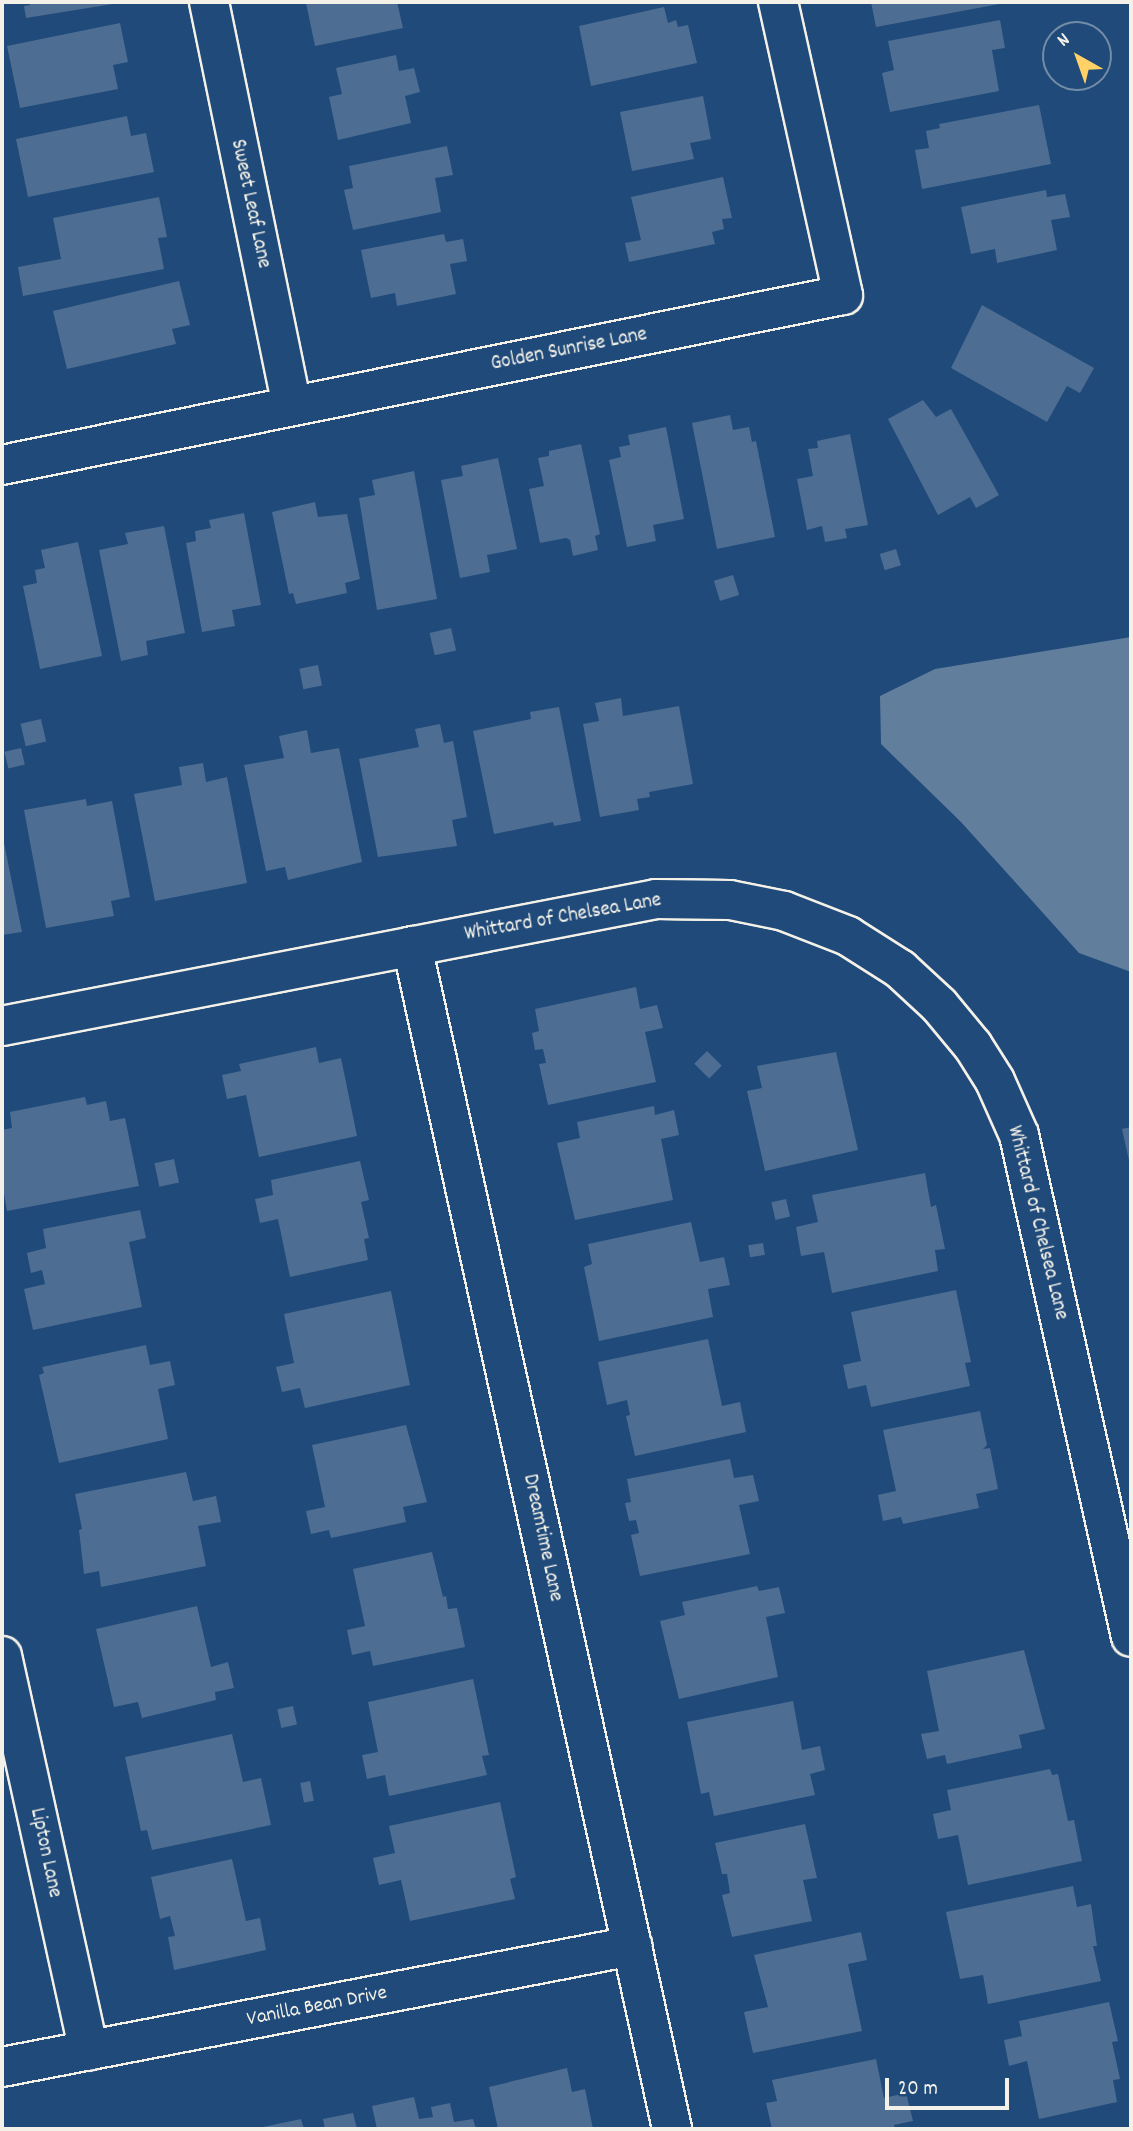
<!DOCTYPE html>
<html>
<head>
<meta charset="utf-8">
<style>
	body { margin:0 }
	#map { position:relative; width:1133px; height:2131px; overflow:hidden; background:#1f4a7a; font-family:Dekko,sans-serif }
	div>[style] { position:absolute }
	.water>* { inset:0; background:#627e9d }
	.building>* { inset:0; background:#4d6e92; transform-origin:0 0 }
	.roads { filter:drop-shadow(2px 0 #f4f1e8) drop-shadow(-2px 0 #f4f1e8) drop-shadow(0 2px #f4f1e8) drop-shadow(0 -2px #f4f1e8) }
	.street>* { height:38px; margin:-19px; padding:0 19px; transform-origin:19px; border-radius:19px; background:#1f4a7a }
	span { translate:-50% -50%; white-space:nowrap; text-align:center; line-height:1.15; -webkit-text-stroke:7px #1f4a7a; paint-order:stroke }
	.street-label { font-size:21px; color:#f4f1e8 }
	.frame { position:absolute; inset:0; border:4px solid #f4f1e8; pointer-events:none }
	.north { position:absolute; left:1042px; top:21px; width:70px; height:70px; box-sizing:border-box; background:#1f4a7a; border:2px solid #748da6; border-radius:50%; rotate:320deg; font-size:19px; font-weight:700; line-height:28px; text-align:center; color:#f4f1e8 }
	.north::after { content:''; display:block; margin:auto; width:24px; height:32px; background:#ffd166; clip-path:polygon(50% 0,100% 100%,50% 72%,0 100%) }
	.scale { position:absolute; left:885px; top:2078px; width:124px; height:32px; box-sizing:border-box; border:4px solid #f4f1e8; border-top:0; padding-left:9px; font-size:21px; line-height:24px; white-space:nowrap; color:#f4f1e8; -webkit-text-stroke:5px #1f4a7a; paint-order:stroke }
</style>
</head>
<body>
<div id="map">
	<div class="water">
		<div style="clip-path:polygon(1131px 637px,1131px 972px,1079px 953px,961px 822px,881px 744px,880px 696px,935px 669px)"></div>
	</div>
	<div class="building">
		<div style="clip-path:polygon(29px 2px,119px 2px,119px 3px,26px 18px,24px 6px,30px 5px)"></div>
		<div style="clip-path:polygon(313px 2px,397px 2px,403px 28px,315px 46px,306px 3px)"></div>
		<div style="clip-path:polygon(871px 2px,1005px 2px,1005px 3px,876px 27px)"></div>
		<div style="clip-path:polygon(664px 7px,668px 23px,676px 20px,678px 27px,688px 25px,697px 63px,591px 86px,579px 26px)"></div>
		<div style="clip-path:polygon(1000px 20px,1005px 48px,992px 50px,999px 91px,890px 112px,882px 73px,894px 70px,888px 41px)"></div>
		<div style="clip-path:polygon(120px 23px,128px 62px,113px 65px,118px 89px,20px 108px,7px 46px)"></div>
		<div style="clip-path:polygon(396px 55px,399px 71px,414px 68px,420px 92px,405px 96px,411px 123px,338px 140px,329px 97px,342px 94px,336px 68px)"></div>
		<div style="clip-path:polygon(703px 96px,711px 139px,690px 143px,694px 159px,632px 171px,620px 112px)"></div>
		<div style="clip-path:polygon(1039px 105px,1051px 164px,922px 189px,915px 150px,929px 148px,926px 131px,940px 128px,939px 124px)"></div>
		<div style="clip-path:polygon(127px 116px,131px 136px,146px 133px,154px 172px,28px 197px,16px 139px)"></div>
		<div style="clip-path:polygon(447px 146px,453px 175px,435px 178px,441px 212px,353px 230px,344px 190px,353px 188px,349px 166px)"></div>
		<div style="clip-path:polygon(723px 177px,732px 218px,722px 219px,724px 229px,712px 232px,715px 244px,629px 262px,625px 243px,641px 240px,631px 197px)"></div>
		<div style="clip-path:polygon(1046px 190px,1047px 197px,1065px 194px,1070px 217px,1051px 220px,1057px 250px,997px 263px,995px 249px,971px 254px,961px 207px)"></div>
		<div style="clip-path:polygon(159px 197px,167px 237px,158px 238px,164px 269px,23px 296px,18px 267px,61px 259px,53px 218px)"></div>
		<div style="clip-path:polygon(444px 234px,446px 242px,463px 239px,467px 261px,450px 264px,456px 294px,397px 306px,395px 293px,371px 298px,361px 250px)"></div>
		<div style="clip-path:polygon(179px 281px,190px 325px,172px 329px,176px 344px,67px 369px,53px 311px)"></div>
		<div style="clip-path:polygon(982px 305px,1094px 368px,1080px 393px,1067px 386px,1047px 422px,951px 368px)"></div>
		<div style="clip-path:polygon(923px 400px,936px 417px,951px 409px,999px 495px,976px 508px,970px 497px,938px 515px,888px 419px)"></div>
		<div style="clip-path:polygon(730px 415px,733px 430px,749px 427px,752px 442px,756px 441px,775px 537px,717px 549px,692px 423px)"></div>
		<div style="clip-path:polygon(666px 427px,684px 519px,653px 525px,656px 541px,627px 547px,609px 460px,621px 457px,619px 447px,630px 445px,628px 435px)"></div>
		<div style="clip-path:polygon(850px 434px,868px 525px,845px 529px,847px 538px,825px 542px,822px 526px,807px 530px,797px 479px,813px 476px,808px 449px,818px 448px,817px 441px)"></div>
		<div style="clip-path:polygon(581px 444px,600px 534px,595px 536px,598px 550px,573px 556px,570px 540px,566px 538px,540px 543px,529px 489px,544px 486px,538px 458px,549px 456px,549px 451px)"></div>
		<div style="clip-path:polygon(498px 458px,517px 549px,487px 555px,490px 572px,460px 578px,441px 480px,463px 476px,461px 466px)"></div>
		<div style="clip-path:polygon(414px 471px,437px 599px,377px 610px,359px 498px,375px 495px,372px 480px)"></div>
		<div style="clip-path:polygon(315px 502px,318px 517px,347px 514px,360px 579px,345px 583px,347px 593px,296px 604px,293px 593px,289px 594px,272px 512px)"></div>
		<div style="clip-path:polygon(244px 513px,261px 605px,232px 610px,235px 626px,202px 632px,186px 543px,196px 541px,195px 531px,211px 528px,209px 520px)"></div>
		<div style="clip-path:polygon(164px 526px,185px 633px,146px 641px,148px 655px,121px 661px,99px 550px,128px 544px,125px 533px)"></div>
		<div style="clip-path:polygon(78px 542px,102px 656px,40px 669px,23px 586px,37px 583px,35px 570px,45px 568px,41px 550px)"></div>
		<div style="left:896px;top:549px;width:17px;height:17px;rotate:73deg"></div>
		<div style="left:733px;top:575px;width:21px;height:20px;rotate:73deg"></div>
		<div style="left:451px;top:628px;width:23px;height:22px;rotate:77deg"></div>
		<div style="left:318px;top:665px;width:21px;height:19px;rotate:79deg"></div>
		<div style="clip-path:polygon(621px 698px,623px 716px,679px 706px,693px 784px,649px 792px,650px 797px,637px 799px,639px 810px,600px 817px,583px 724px,599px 721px,595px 703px)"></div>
		<div style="clip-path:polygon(559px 707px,581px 821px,554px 826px,553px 822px,494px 834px,473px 731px,531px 719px,530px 712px)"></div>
		<div style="left:41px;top:719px;width:23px;height:21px;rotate:77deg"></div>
		<div style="clip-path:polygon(440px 724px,444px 743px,453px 741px,467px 817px,452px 820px,457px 846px,378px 857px,359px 759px,419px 747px,415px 729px)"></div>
		<div style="clip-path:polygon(307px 730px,311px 753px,339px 748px,362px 862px,288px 880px,285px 867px,266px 871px,244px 765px,284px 758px,279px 736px)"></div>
		<div style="left:21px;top:748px;width:17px;height:17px;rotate:77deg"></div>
		<div style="clip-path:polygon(203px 763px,206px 782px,227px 777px,247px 883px,155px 901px,134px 794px,182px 785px,179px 767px)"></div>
		<div style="clip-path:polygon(86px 799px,87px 806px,112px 801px,130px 897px,111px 901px,114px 916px,46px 928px,24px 810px)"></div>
		<div style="clip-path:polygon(2px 833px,22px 932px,2px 935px)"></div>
		<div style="clip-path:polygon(636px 987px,640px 1009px,657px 1005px,663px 1028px,645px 1032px,656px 1082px,548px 1105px,539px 1064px,546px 1063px,543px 1049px,535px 1050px,532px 1033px,539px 1031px,535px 1009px)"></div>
		<div style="clip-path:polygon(316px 1047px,319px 1063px,341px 1058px,357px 1136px,259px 1157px,246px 1095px,227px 1099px,222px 1075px,241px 1071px,239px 1064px)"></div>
		<div style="left:707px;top:1051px;width:21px;height:18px;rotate:45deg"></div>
		<div style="clip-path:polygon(836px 1052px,858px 1150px,765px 1171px,747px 1091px,762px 1088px,757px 1066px)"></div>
		<div style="clip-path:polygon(85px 1097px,87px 1105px,106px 1101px,110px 1121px,125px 1118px,139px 1186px,7px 1211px,2px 1182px,2px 1130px,12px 1128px,10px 1112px)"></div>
		<div style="clip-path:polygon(654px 1106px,655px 1115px,674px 1110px,679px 1135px,661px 1139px,673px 1200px,575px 1220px,557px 1143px,580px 1138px,577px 1122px)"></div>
		<div style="clip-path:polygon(1131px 1127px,1131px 1165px,1130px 1165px,1122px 1129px)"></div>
		<div style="left:174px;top:1159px;width:24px;height:20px;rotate:78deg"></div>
		<div style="clip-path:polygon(360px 1161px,369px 1200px,361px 1202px,369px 1238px,364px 1239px,368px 1260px,290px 1277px,278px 1219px,260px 1223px,255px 1199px,273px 1195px,271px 1180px)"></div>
		<div style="clip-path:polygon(925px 1173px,931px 1207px,936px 1205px,945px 1249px,935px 1250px,938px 1271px,832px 1293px,824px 1252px,801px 1256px,796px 1227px,818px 1222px,812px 1195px)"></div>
		<div style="left:786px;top:1199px;width:18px;height:15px;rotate:77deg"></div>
		<div style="clip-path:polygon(140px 1210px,146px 1238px,129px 1242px,142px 1307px,33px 1330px,24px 1289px,45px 1284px,42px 1270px,31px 1273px,27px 1253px,46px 1248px,43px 1229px)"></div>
		<div style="clip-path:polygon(691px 1222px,700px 1262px,724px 1257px,730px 1285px,708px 1289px,713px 1317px,599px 1341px,584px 1267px,592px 1264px,588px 1244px)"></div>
		<div style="left:763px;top:1243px;width:12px;height:15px;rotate:81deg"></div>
		<div style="clip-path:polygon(956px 1290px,971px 1362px,965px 1363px,970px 1386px,871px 1407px,866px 1385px,848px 1389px,843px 1365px,861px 1361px,851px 1312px)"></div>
		<div style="clip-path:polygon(391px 1291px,410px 1385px,305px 1408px,300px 1388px,282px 1392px,276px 1367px,294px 1363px,284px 1314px)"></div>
		<div style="clip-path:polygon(708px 1339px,722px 1406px,740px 1402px,746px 1432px,635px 1456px,626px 1416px,630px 1415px,627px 1400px,607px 1405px,598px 1362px)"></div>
		<div style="clip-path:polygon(146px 1345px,150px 1365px,170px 1361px,175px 1385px,158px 1389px,168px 1439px,59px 1463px,39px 1375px,44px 1373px,42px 1367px)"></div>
		<div style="clip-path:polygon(980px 1411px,987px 1445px,983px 1449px,990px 1448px,998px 1489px,976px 1494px,979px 1508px,903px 1524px,901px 1517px,883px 1521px,878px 1495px,896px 1491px,883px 1430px)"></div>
		<div style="clip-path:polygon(406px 1425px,427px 1502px,403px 1507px,406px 1522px,331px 1538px,329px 1530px,311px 1534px,306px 1511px,325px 1507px,312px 1445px)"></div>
		<div style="clip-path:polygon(730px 1459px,734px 1478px,753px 1475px,759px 1501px,739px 1505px,750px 1554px,640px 1576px,631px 1535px,639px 1533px,636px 1520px,629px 1521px,625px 1503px,631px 1502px,627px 1479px)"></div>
		<div style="clip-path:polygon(186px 1472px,193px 1501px,216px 1496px,221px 1522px,198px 1526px,206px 1566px,101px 1587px,99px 1571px,84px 1574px,79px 1530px,82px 1529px,75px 1494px)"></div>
		<div style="clip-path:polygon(432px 1552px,443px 1597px,446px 1596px,448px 1609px,457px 1608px,465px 1647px,373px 1666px,370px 1651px,352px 1655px,347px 1630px,365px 1626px,353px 1569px)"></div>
		<div style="clip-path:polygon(757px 1586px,759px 1591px,779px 1587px,785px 1613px,766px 1617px,778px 1677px,679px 1699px,660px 1621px,685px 1615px,682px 1602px)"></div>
		<div style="clip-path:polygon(197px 1606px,211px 1667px,228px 1662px,234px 1688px,215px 1692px,216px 1700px,142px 1718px,138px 1702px,114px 1707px,96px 1629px)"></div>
		<div style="clip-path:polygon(1024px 1650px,1045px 1729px,1019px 1735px,1022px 1748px,947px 1764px,945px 1755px,927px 1759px,921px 1734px,939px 1731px,927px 1671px)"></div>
		<div style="clip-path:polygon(473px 1679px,489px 1755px,482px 1756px,487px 1775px,389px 1796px,385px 1775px,367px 1779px,362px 1755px,378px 1752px,368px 1702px)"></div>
		<div style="clip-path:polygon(793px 1701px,802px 1750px,820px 1746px,825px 1770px,810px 1774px,815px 1795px,714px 1816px,709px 1792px,701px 1794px,687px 1722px)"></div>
		<div style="left:293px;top:1706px;width:19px;height:16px;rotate:78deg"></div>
		<div style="clip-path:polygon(232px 1734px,243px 1782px,261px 1778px,271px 1825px,152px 1850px,147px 1830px,141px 1831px,125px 1757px)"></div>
		<div style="clip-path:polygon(1050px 1769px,1052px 1775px,1058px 1774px,1068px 1821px,1074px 1820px,1082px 1861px,968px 1885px,958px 1835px,938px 1839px,933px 1814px,951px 1810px,947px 1790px)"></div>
		<div style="left:310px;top:1781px;width:20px;height:10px;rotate:79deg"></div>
		<div style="clip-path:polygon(500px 1802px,516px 1877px,510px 1879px,515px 1899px,410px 1921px,401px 1880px,379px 1885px,373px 1858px,395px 1853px,389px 1826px)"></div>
		<div style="clip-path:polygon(805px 1824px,817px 1878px,803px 1880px,812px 1921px,732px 1937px,722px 1895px,730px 1893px,727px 1874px,722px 1874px,715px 1843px)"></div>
		<div style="clip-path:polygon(232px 1859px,246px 1921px,260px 1918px,266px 1950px,174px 1970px,168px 1937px,175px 1936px,170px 1916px,160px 1919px,151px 1877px)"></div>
		<div style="clip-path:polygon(1073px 1886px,1077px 1907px,1091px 1904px,1097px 1946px,1093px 1946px,1101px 1981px,988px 2004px,983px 1975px,960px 1979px,946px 1912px)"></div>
		<div style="clip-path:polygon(861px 1932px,867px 1960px,848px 1964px,862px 2031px,753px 2053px,744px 2012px,768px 2007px,754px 1955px)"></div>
		<div style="clip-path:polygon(1109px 2002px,1118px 2041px,1112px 2042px,1120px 2079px,1113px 2080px,1117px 2102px,1039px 2119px,1027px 2061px,1009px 2066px,1004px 2040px,1022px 2036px,1019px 2021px)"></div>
		<div style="clip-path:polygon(876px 2059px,884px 2098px,906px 2093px,913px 2121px,894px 2125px,895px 2129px,772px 2129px,766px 2103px,777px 2101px,772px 2080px)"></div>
		<div style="clip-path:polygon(567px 2068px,572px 2092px,585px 2089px,593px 2129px,498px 2129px,489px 2087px)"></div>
		<div style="clip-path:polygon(414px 2097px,419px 2119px,433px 2117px,431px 2107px,450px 2103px,454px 2122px,473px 2119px,476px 2129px,377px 2129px,372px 2106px)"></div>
		<div style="clip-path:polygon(353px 2113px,357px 2129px,325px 2129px,323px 2119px)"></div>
		<div style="clip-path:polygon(301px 2119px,304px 2129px,258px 2129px,258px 2128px)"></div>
	</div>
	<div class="roads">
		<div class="street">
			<div style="left:209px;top:2px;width:411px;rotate:78.4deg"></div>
			<div style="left:2px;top:465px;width:858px;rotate:-11.43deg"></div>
			<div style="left:843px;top:295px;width:300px;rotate:-102.5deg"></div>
			<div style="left:412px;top:946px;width:1211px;rotate:77.6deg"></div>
			<div style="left:2px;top:1026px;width:666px;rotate:-10.99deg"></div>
			<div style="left:656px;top:899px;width:74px;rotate:0.8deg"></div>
			<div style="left:730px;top:900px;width:55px;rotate:11.5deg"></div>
			<div style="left:784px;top:911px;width:69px;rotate:21.3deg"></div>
			<div style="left:848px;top:936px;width:62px;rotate:32.4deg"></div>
			<div style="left:900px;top:969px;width:53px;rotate:42.7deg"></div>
			<div style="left:939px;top:1005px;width:53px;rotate:50.3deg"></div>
			<div style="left:973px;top:1046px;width:41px;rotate:57.8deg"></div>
			<div style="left:995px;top:1081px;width:59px;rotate:66deg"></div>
			<div style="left:1019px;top:1135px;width:514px;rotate:77.42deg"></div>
			<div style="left:2px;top:1656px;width:404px;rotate:77.6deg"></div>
			<div style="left:2px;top:2067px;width:642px;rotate:-10.87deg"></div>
		</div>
	</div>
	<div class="street-label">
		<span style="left:250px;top:204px;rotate:78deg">Sweet Leaf Lane</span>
		<span style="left:569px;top:350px;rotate:-11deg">Golden Sunrise Lane</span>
		<span style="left:563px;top:918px;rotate:-10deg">Whittard of Chelsea Lane</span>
		<span style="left:1037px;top:1223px;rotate:76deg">Whittard of Chelsea Lane</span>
		<span style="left:542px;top:1538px;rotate:78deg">Dreamtime Lane</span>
		<span style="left:45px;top:1853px;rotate:78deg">Lipton Lane</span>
		<span style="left:317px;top:2007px;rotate:-11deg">Vanilla Bean Drive</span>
	</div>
	<div class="frame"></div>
	<div class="north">N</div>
	<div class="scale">20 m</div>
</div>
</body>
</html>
